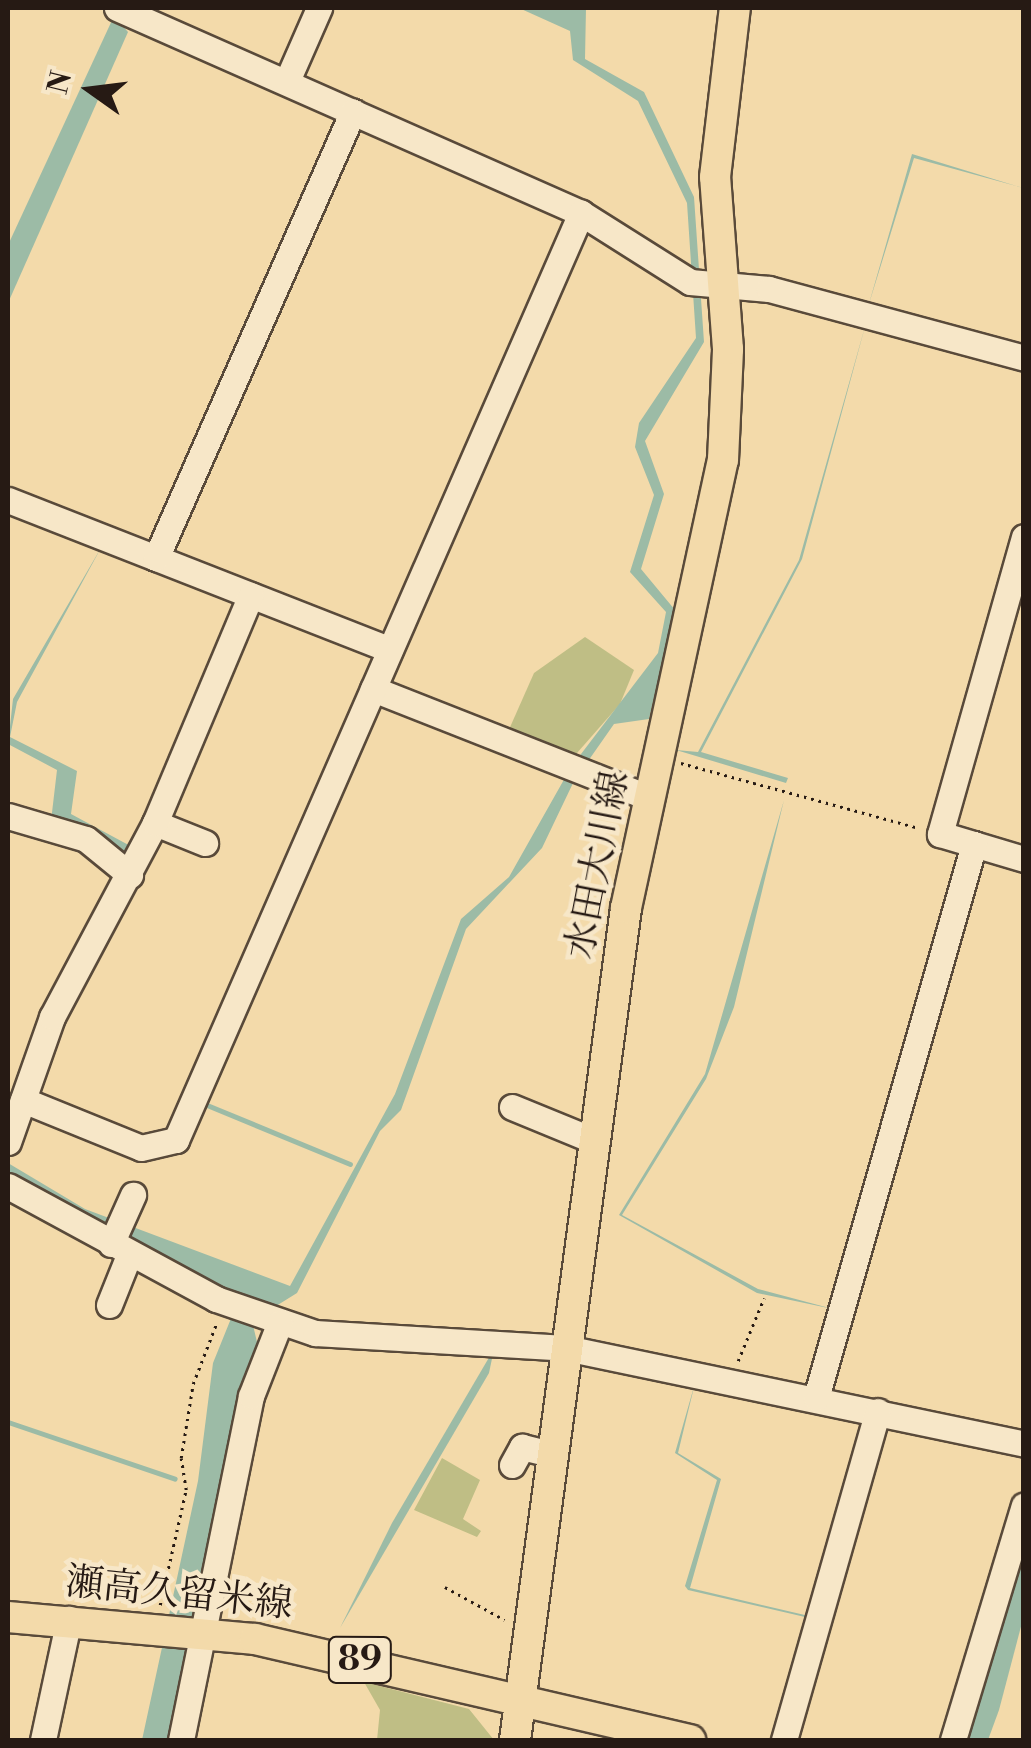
<!DOCTYPE html>
<html>
<head>
<meta charset="utf-8">
<style>
	body { margin:0 }
	#map { position:relative; width:1031px; height:1748px; overflow:hidden; background:#f3daaa; font-family:"Libre Bodoni","Noto Serif JP",serif }
	div>[style] { position:absolute }
	.green>* { inset:0; background:#bfbe85 }
	.water>* { inset:0; background:#9cbba6 }
	.stream>* { height:5px; margin:-2.5px; padding:0 2.5px; transform-origin:2.5px; border-radius:2.5px; background:#9cbba6 }
	.path>* { height:2.5px; margin-top:-1.25px; transform-origin:0; background:repeating-linear-gradient(90deg,#261a14 0 2.5px,transparent 0 7.5px) }
	.roads { filter:drop-shadow(2px 0 #594a3a) drop-shadow(-2px 0 #594a3a) drop-shadow(0 2px #594a3a) drop-shadow(0 -2px #594a3a) }
	.minor>* { height:25px; margin:-12.5px; padding:0 12.5px; transform-origin:12.5px; border-radius:12.5px; background:#f7e7c8 }
	.major>* { height:30px; margin:-15px; padding:0 15px; transform-origin:15px; border-radius:15px; background:#f3daaa }
	span { translate:-50% -50%; white-space:nowrap; text-align:center; line-height:1.15; -webkit-text-stroke:9px #f7e7c8; paint-order:stroke }
	.shield-label span { padding:2px 8px; background:#f7e7c8; border:2px solid; border-radius:8px; -webkit-text-stroke-width:0 }
	.shield-label { font-size:35px; color:#261a14; font-weight:700 }
	.street-label { font-size:38px; color:#261a14 }
	.frame { position:absolute; inset:0; border:10px solid #261a14; pointer-events:none }
	.north { position:absolute; left:40px; top:40px; width:100px; height:100px; -webkit-text-stroke:8px #f7e7c8; paint-order:stroke; rotate:284deg; font-size:28px; font-weight:700; line-height:40px; text-align:center; color:#261a14 }
	.north::after { content:''; display:block; margin:auto; width:35px; height:45px; background:#261a14; clip-path:polygon(50% 0,100% 100%,50% 72%,0 100%) }
</style>
</head>
<body>
<div id="map">
	<div class="green">
		<div style="clip-path:polygon(585px 637px,634px 670px,620px 704px,570px 761px,507px 734px,534px 673px)"></div>
		<div style="clip-path:polygon(442px 1458px,480px 1480px,463px 1519px,481px 1531px,477px 1537px,414px 1510px)"></div>
		<div style="clip-path:polygon(364px 1682px,469px 1709px,494px 1740px,377px 1740px,380px 1710px)"></div>
	</div>
	<div class="water">
		<div style="clip-path:polygon(519px 8px,586px 8px,585px 59px,644px 92px,694px 197px,704px 342px,645px 441px,664px 494px,641px 569px,675px 610px,649px 719px,614px 724px,586px 764px,578px 758px,658px 653px,666px 612px,630px 572px,654px 495px,635px 447px,639px 423px,696px 338px,687px 203px,638px 101px,573px 60px,570px 31px)"></div>
		<div style="clip-path:polygon(114px 16px,128px 32px,8px 303px,8px 245px)"></div>
		<div style="clip-path:polygon(912px 154px,1023px 188px,914px 158px,868px 307px)"></div>
		<div style="clip-path:polygon(866px 323px,802px 559px,701px 752px,788px 778px,786px 783px,676px 750px,698px 752px,799px 560px)"></div>
		<div style="clip-path:polygon(102px 546px,17px 702px,10px 737px,77px 771px,71px 814px,136px 849px,131px 861px,51px 821px,57px 770px,8px 744px,13px 699px)"></div>
		<div style="clip-path:polygon(566px 776px,574px 781px,542px 848px,466px 929px,401px 1110px,380px 1131px,297px 1293px,252px 1321px,257px 1342px,170px 1740px,142px 1740px,198px 1481px,213px 1363px,232px 1316px,220px 1292px,8px 1174px,8px 1163px,85px 1209px,290px 1286px,395px 1094px,461px 919px,509px 877px)"></div>
		<div style="clip-path:polygon(784px 800px,734px 1007px,706px 1079px,622px 1215px,758px 1289px,833px 1309px,757px 1293px,619px 1215px,705px 1074px)"></div>
		<div style="clip-path:polygon(494px 1349px,489px 1373px,340px 1628px,392px 1523px)"></div>
		<div style="clip-path:polygon(695px 1383px,678px 1453px,721px 1479px,690px 1588px,809px 1616px,774px 1740px,805px 1617px,688px 1590px,685px 1586px,717px 1480px,675px 1453px)"></div>
		<div style="clip-path:polygon(1023px 1531px,1023px 1619px,999px 1710px,988px 1740px,962px 1740px)"></div>
	</div>
	<div class="stream">
		<div style="left:202px;top:1103px;width:160px;rotate:22.4deg"></div>
		<div style="left:8px;top:1422px;width:176px;rotate:18.8deg"></div>
	</div>
	<div class="path">
		<div style="left:681px;top:763px;width:247px;rotate:15.3deg"></div>
		<div style="left:738px;top:1361px;width:68px;rotate:-67.6deg"></div>
		<div style="left:445px;top:1587px;width:68px;rotate:28.8deg"></div>
		<div style="left:160px;top:1605px;width:118px;rotate:-77.3deg"></div>
		<div style="left:186px;top:1490px;width:32px;rotate:-99deg"></div>
		<div style="left:181px;top:1458px;width:75px;rotate:-80.8deg"></div>
		<div style="left:193px;top:1384px;width:66px;rotate:-68.8deg"></div>
	</div>
	<div class="roads">
		<div class="minor">
			<div style="left:117px;top:8px;width:507px;rotate:23.84deg"></div>
			<div style="left:581px;top:213px;width:129px;rotate:32.3deg"></div>
			<div style="left:690px;top:282px;width:79px;rotate:5.1deg"></div>
			<div style="left:769px;top:289px;width:264px;rotate:15.1deg"></div>
			<div style="left:287px;top:81px;width:80px;rotate:-66.3deg"></div>
			<div style="left:8px;top:500px;width:410px;rotate:21.4deg"></div>
			<div style="left:1024px;top:537px;width:309px;rotate:105.8deg"></div>
			<div style="left:940px;top:834px;width:88px;rotate:16.6deg"></div>
			<div style="left:156px;top:558px;width:488px;rotate:-66.2deg"></div>
			<div style="left:373px;top:689px;width:295px;rotate:21.5deg"></div>
			<div style="left:8px;top:816px;width:81px;rotate:16.4deg"></div>
			<div style="left:86px;top:839px;width:57px;rotate:39.3deg"></div>
			<div style="left:155px;top:823px;width:54px;rotate:21.8deg"></div>
			<div style="left:23px;top:1100px;width:127px;rotate:22.1deg"></div>
			<div style="left:141px;top:1148px;width:36px;rotate:-13deg"></div>
			<div style="left:176px;top:1140px;width:1012px;rotate:-66.4deg"></div>
			<div style="left:512px;top:1107px;width:90px;rotate:22.3deg"></div>
			<div style="left:8px;top:1142px;width:133px;rotate:-70.6deg"></div>
			<div style="left:52px;top:1017px;width:220px;rotate:-62deg"></div>
			<div style="left:155px;top:823px;width:247px;rotate:-67.2deg"></div>
			<div style="left:8px;top:1186px;width:237px;rotate:28.5deg"></div>
			<div style="left:216px;top:1299px;width:105px;rotate:19deg"></div>
			<div style="left:315px;top:1333px;width:251px;rotate:3.4deg"></div>
			<div style="left:566px;top:1348px;width:468px;rotate:11.8deg"></div>
			<div style="left:111px;top:1244px;width:54px;rotate:-65.8deg"></div>
			<div style="left:109px;top:1305px;width:54px;rotate:-68.2deg"></div>
			<div style="left:816px;top:1398px;width:576px;rotate:-74.08deg"></div>
			<div style="left:512px;top:1465px;width:21px;rotate:-61deg"></div>
			<div style="left:522px;top:1447px;width:32px;rotate:14deg"></div>
			<div style="left:43px;top:1740px;width:124px;rotate:-77.9deg"></div>
			<div style="left:181px;top:1740px;width:351px;rotate:-78.5deg"></div>
			<div style="left:251px;top:1396px;width:79px;rotate:-68.6deg"></div>
			<div style="left:784px;top:1740px;width:342px;rotate:-74.1deg"></div>
			<div style="left:953px;top:1740px;width:245px;rotate:-73.2deg"></div>
		</div>
		<div class="major">
			<div style="left:8px;top:1617px;width:248px;rotate:5.1deg"></div>
			<div style="left:255px;top:1639px;width:447px;rotate:13.1deg"></div>
			<div style="left:515px;top:1740px;width:839px;rotate:-82.4deg"></div>
			<div style="left:626px;top:908px;width:458px;rotate:-77.8deg"></div>
			<div style="left:723px;top:460px;width:111px;rotate:-87.4deg"></div>
			<div style="left:728px;top:349px;width:172px;rotate:-94.3deg"></div>
			<div style="left:715px;top:177px;width:170px;rotate:-83.3deg"></div>
		</div>
	</div>
	<div class="shield-label">
		<span style="left:360px;top:1660px">89</span>
	</div>
	<div class="street-label">
		<span style="left:598px;top:865px;rotate:-79deg">水田大川線</span>
		<span style="left:179px;top:1594px;rotate:6deg">瀬高久留米線</span>
	</div>
	<div class="frame"></div>
	<div class="north">N</div>
</div>
</body>
</html>
